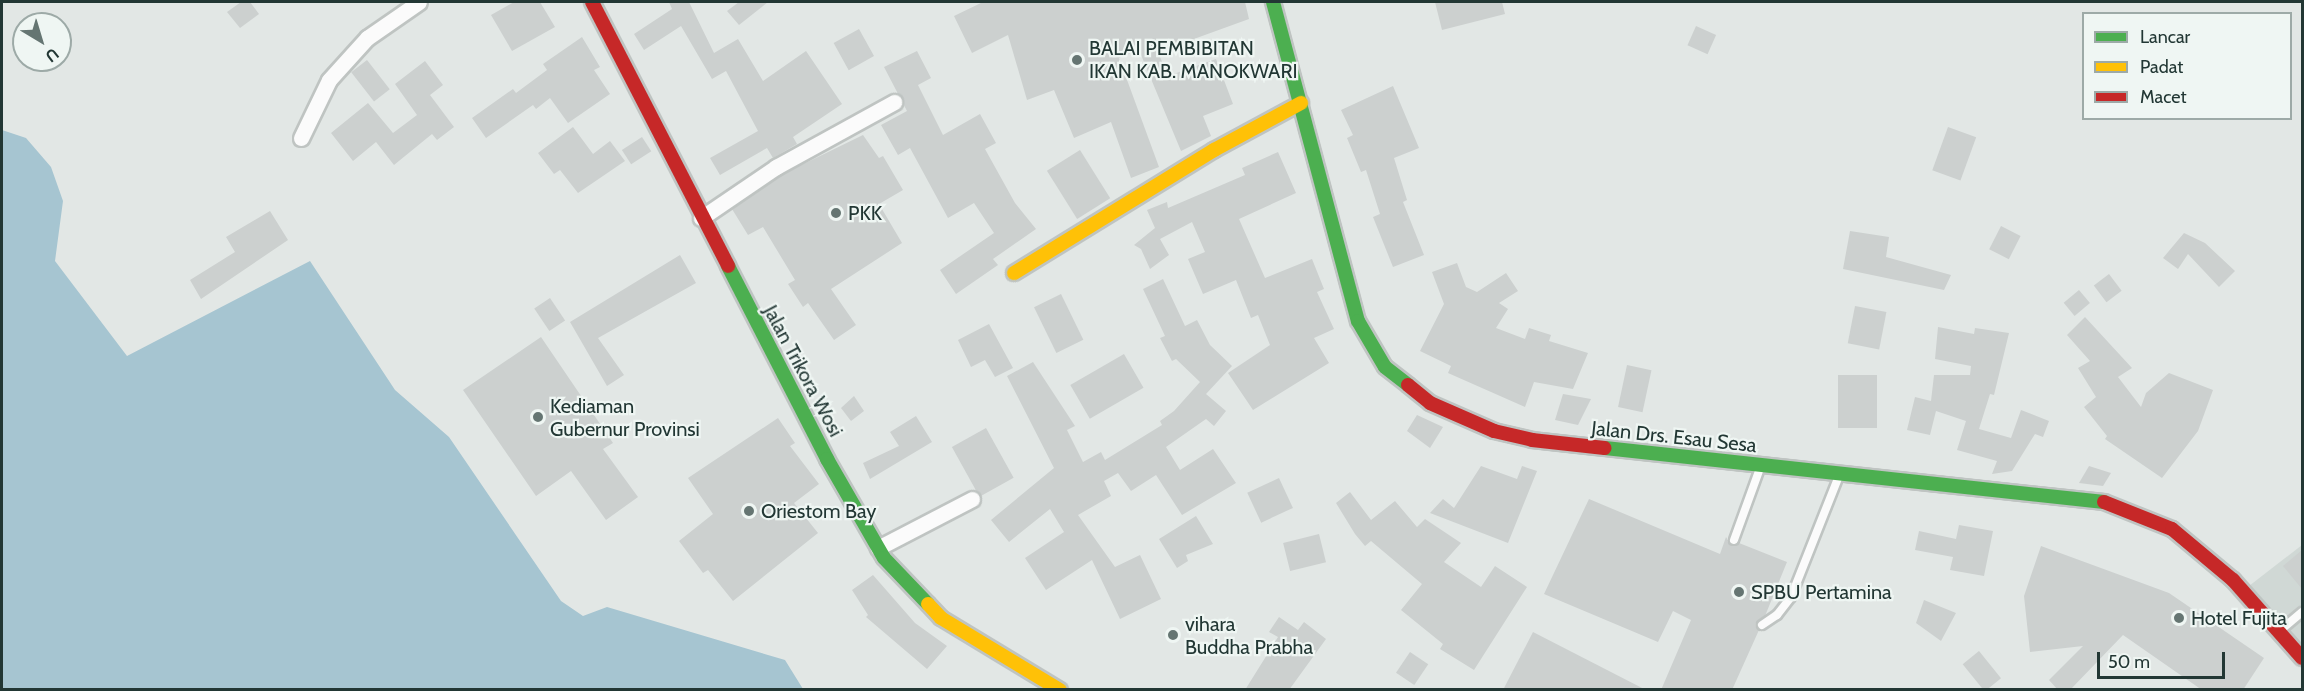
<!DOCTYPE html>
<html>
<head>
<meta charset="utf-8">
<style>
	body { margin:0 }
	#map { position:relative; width:2304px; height:691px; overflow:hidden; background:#e2e7e5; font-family:Cabin,sans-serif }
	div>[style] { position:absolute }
	.built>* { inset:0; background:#d0d8d5 }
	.water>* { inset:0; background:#a6c5d1 }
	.building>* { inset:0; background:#ccd0cf; transform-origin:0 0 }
	.roads { filter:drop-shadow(2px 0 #bfc4c2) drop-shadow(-2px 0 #bfc4c2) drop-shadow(0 2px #bfc4c2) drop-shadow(0 -2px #bfc4c2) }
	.lane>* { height:8px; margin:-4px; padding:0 4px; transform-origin:4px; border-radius:4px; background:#fbfbfb }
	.street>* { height:15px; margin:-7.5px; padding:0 7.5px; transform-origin:7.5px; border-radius:7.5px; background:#fbfbfb }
	.fast>* { height:14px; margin:-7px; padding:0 7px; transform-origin:7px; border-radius:7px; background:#4caf50 }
	.slow>* { height:14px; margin:-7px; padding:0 7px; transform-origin:7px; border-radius:7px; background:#ffc107 }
	.jam>* { height:14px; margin:-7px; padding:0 7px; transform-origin:7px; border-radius:7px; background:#c62828 }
	.dots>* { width:16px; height:16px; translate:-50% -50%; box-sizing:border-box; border:3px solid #eff6f3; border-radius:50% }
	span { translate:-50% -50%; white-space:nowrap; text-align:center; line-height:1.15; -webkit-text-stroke:4.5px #eff6f3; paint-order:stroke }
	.poi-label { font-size:20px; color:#223734 }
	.left { translate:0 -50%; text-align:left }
	.street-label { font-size:20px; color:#223734 }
	.frame { position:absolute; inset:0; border:3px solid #223734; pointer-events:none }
	.legend { position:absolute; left:2082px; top:12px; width:210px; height:108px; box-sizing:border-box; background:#eff6f3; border:2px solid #9daaa7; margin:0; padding:8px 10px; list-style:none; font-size:18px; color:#223734 }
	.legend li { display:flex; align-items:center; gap:12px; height:30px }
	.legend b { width:30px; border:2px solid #9daaa7 }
	.north { position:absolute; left:12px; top:12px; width:60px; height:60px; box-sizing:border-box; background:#eff6f3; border:2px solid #9daaa7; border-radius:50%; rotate:142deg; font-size:16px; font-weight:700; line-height:24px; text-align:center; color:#223734 }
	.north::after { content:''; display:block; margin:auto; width:21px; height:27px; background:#657572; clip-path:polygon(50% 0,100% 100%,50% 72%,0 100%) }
	.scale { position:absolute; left:2097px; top:652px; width:128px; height:27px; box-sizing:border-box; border:3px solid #223734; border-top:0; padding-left:8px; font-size:18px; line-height:21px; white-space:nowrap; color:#223734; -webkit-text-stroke:4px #eff6f3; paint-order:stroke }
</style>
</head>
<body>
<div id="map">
	<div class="built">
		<div style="clip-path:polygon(2302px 545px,2302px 648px,2249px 586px)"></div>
	</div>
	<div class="water">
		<div style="clip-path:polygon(2px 130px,26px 138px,51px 167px,63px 201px,55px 261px,127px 356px,310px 261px,395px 390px,449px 437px,561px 601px,583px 616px,607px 607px,785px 660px,803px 689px,2px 689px)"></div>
	</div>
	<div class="building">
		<div style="clip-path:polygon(241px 2px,250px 2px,259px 14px,240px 28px,227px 12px)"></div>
		<div style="clip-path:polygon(514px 2px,540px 2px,555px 27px,512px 51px,491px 15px)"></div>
		<div style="clip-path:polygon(669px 2px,689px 2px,714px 53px,738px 39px,763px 81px,806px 51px,842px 104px,793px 137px,797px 144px,773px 158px,767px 148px,720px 175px,710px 158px,758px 131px,726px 71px,712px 79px,681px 26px,644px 50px,634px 34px,672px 9px)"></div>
		<div style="clip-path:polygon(739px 2px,768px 2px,739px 25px,727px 11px)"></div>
		<div style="clip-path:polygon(983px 2px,1245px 2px,1249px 19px,1158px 52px,1168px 76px,1216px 59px,1233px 104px,1203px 116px,1211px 136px,1181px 151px,1139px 50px,1119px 58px,1159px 167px,1131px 178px,1111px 122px,1074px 138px,1054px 90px,1027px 100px,1008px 35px,972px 53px,954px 16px)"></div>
		<div style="clip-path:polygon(1435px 2px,1502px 2px,1505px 14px,1442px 30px)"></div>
		<div style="left:1696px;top:26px;width:22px;height:21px;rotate:24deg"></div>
		<div style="left:859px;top:29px;width:31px;height:29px;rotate:61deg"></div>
		<div style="clip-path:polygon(582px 37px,600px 67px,594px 70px,610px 94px,568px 123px,550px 98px,536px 109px,533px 105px,486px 138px,472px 118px,513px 89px,516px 93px,547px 70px,543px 64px)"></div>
		<div style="clip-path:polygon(917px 51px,931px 78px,918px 85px,943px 135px,980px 114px,996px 143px,985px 149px,1015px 203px,1036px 229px,993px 259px,998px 265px,956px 294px,940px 270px,994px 233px,974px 203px,948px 218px,910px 148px,898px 155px,881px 125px,907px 111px,884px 67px)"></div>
		<div style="left:367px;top:60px;width:37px;height:20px;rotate:52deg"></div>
		<div style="clip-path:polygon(425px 61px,443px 85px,430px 95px,454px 127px,437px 140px,432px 134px,394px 165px,376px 142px,353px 161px,331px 133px,368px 103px,393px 133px,417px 115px,395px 84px)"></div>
		<div style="clip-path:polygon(1393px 86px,1419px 148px,1394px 158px,1407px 200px,1403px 202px,1424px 255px,1393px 267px,1373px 217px,1380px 214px,1366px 170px,1361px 172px,1347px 138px,1353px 135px,1341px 110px)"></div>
		<div style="clip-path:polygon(573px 127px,593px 154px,610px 141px,625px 161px,578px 193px,560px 170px,554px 174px,538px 153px)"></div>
		<div style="left:1948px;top:127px;width:30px;height:46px;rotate:20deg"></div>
		<div style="clip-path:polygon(863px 135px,879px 158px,883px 156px,903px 190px,879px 204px,902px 243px,831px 289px,856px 325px,834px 340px,808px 303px,803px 307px,788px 284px,795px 280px,763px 227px,748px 235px,732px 209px,781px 175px)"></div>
		<div style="left:642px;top:137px;width:17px;height:24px;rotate:57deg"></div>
		<div style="left:1080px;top:150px;width:57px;height:39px;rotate:58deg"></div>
		<div style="clip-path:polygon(1278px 152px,1296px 193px,1239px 219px,1265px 278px,1312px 259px,1324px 289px,1317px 292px,1334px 329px,1314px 338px,1329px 363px,1253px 410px,1228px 373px,1270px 345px,1258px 315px,1251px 318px,1236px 280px,1203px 294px,1188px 259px,1205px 252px,1192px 222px,1160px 239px,1169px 255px,1150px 269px,1141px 249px,1134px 245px,1155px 228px,1147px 210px,1167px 202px,1168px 208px,1245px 175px,1242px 168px)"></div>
		<div style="clip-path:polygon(270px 211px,288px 240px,201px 299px,190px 280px,235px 252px,226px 237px)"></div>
		<div style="left:2001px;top:226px;width:22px;height:26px;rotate:27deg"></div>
		<div style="clip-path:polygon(1850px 231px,1889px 237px,1886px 257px,1951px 275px,1944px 290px,1843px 269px)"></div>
		<div style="clip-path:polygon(2184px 233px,2205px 243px,2235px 271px,2219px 287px,2188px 254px,2178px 269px,2163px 258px)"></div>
		<div style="clip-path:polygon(680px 255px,696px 283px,598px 338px,624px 375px,607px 386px,570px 322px)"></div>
		<div style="clip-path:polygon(1457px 263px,1466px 287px,1477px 292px,1506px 273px,1518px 291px,1499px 303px,1508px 309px,1496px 328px,1525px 339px,1529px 328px,1551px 335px,1549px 341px,1588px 353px,1573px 389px,1534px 382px,1525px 407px,1448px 373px,1451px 366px,1420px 351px,1444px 304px,1432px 272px)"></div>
		<div style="left:2109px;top:274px;width:21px;height:19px;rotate:53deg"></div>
		<div style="clip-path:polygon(1163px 279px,1185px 326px,1197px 320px,1210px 345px,1232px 366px,1206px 394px,1226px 411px,1214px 426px,1206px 419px,1166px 447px,1180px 470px,1213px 449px,1236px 483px,1182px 515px,1156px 475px,1131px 491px,1118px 473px,1104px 481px,1111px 496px,1078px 515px,1115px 567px,1140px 555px,1161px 599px,1120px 619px,1092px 560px,1046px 590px,1025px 558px,1064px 532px,1050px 509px,1009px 542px,991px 520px,1054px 468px,1007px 376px,1033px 362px,1075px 426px,1067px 430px,1083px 462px,1101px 452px,1105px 460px,1162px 425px,1160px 421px,1174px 411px,1200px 382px,1176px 359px,1172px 361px,1160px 338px,1165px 336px,1143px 289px)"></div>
		<div style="left:2079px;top:290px;width:17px;height:20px;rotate:50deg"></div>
		<div style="left:1061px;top:294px;width:51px;height:30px;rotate:64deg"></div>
		<div style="left:550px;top:298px;width:27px;height:19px;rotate:56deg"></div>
		<div style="left:1855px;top:306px;width:32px;height:38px;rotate:11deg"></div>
		<div style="clip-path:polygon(2085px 317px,2132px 368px,2118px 377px,2141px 407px,2146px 393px,2169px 373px,2213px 390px,2198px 431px,2162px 478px,2105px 439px,2107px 436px,2084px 407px,2096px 397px,2078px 368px,2090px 361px,2067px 335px)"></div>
		<div style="clip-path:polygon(989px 324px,1013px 368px,995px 377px,985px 360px,971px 367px,958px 340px)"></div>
		<div style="clip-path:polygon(1938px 327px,1974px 334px,1975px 328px,2009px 333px,1994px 395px,1990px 394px,1979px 429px,2011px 438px,2021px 410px,2049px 421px,2043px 437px,2035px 434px,2012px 471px,1992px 474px,1997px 461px,1957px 450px,1966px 421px,1936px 411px,1930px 435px,1907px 430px,1915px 397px,1931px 401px,1934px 375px,1970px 375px,1971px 366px,1935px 359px)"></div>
		<div style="clip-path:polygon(541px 337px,613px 443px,603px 449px,638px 497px,606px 520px,571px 471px,536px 496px,463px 390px)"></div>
		<div style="left:1124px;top:354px;width:39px;height:62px;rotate:60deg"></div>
		<div style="left:1627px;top:365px;width:25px;height:43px;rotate:12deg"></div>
		<div style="left:1838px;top:375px;width:39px;height:53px"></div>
		<div style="clip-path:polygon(1563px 394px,1591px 399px,1578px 425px,1555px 420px)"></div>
		<div style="clip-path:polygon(854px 396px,864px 411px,851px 421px,841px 408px)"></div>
		<div style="clip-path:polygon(1417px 415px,1443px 427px,1430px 448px,1407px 431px)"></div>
		<div style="clip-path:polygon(916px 416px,932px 442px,870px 479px,863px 463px,899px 446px,890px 432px)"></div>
		<div style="clip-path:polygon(778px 418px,795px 443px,790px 446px,819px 484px,794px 503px,818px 533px,733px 601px,708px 570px,703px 573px,679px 541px,713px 514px,688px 478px)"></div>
		<div style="left:986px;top:428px;width:57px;height:39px;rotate:61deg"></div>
		<div style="clip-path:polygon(1481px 466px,1517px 479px,1522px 466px,1537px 471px,1508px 543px,1430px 513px,1443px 499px,1454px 508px)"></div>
		<div style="clip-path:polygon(2089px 466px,2111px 473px,2103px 486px,2079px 483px)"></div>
		<div style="left:1279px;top:478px;width:33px;height:35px;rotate:65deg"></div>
		<div style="clip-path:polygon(1350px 492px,1371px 520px,1395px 501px,1417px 527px,1425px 519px,1461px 543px,1444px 562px,1481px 587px,1495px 566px,1527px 587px,1474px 670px,1440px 649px,1443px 644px,1401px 610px,1422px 584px,1371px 541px,1365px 546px,1355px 534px,1336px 503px)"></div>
		<div style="clip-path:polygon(1589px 499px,1720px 554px,1726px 537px,1731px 545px,1739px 543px,1787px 562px,1765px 616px,1756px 623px,1759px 630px,1732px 690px,1661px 690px,1691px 620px,1673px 611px,1658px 642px,1544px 594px)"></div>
		<div style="clip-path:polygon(1196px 516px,1213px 544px,1186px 555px,1188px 561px,1177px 568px,1159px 539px)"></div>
		<div style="clip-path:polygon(1959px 525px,1993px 531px,1984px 576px,1950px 570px,1953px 557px,1915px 550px,1919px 531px,1956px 539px)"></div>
		<div style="left:1319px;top:534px;width:29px;height:37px;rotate:76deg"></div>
		<div style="clip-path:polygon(2041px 546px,2169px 593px,2264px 658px,2243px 690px,2202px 690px,2123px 635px,2070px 690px,2058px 690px,2049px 680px,2083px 646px,2030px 652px,2024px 596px)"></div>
		<div style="clip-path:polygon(2302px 550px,2302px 589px,2283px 566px)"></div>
		<div style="clip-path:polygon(873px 575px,915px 623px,947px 646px,927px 669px,866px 617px,868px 615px,852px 590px)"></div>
		<div style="clip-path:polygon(1924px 600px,1956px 613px,1941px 641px,1916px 623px)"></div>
		<div style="clip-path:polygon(1279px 617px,1298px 630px,1304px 622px,1326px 639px,1289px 690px,1245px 690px,1278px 637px,1269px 632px)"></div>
		<div style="clip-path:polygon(1533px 632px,1646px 690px,1503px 690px)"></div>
		<div style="left:1979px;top:651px;width:35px;height:21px;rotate:51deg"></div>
		<div style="left:1410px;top:652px;width:22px;height:25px;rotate:34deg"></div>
	</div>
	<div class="roads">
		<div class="lane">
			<div style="left:1734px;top:540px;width:73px;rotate:-70.1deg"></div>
			<div style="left:1762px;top:625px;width:18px;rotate:-34deg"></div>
			<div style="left:1777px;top:615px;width:23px;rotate:-52deg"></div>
			<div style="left:1791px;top:597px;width:128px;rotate:-68.4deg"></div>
			<div style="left:2283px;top:628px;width:25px;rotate:-40deg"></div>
		</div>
		<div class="street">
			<div style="left:301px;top:138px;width:64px;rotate:-64.2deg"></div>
			<div style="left:329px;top:80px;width:57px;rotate:-47.9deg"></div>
			<div style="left:367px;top:38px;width:63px;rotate:-34.7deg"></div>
			<div style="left:701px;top:218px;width:91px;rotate:-34.2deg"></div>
			<div style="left:776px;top:167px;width:135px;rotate:-28.8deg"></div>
			<div style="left:878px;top:548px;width:106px;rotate:-27.5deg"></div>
		</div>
		<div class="fast">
			<div style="left:1273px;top:2px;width:330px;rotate:75.1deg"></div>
			<div style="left:1358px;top:321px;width:53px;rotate:59.6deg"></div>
			<div style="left:1385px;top:367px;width:29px;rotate:38deg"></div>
			<div style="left:728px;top:266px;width:217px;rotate:62.8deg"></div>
			<div style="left:827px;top:459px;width:114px;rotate:60.1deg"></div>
			<div style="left:884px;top:558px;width:64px;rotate:46.3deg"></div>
			<div style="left:1605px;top:448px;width:502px;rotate:6.18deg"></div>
		</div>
		<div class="slow">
			<div style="left:1014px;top:273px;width:235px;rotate:-31.6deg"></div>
			<div style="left:1214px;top:150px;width:99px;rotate:-28.4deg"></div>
			<div style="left:928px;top:604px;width:19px;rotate:47deg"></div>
			<div style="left:941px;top:618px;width:139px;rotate:31.2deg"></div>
		</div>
		<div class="jam">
			<div style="left:592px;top:2px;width:297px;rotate:62.7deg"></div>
			<div style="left:1408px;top:385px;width:28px;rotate:39deg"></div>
			<div style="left:1430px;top:403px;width:70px;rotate:23.6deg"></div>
			<div style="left:1494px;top:431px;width:39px;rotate:13deg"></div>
			<div style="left:1532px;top:440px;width:73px;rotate:6.3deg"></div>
			<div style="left:2104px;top:502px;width:73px;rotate:21.7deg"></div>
			<div style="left:2172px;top:529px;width:80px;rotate:39.9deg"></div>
			<div style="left:2233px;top:580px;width:104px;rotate:48.5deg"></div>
		</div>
	</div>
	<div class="dots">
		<div style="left:1077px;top:60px;background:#657572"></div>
		<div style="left:836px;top:213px;background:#657572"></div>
		<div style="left:538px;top:417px;background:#657572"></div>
		<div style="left:749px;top:511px;background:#657572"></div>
		<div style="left:1739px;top:592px;background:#657572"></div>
		<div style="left:2179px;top:618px;background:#657572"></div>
		<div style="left:1173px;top:635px;background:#657572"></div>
	</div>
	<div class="poi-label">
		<span class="left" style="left:1089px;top:60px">BALAI PEMBIBITAN<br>IKAN KAB. MANOKWARI</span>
		<span class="left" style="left:848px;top:213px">PKK</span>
		<span class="left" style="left:550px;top:418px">Kediaman<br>Gubernur Provinsi</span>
		<span class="left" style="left:761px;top:511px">Oriestom Bay</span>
		<span class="left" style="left:1751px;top:592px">SPBU Pertamina</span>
		<span class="left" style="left:2191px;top:618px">Hotel Fujita</span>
		<span class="left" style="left:1185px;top:636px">vihara<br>Buddha Prabha</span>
	</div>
	<div class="street-label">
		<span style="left:803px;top:371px;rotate:62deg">Jalan Trikora Wosi</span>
		<span style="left:1674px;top:437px;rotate:6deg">Jalan Drs. Esau Sesa</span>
	</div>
	<div class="frame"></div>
	<ul class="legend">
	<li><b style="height:8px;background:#4caf50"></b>Lancar</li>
	<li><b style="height:8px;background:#ffc107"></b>Padat</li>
	<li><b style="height:8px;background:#c62828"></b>Macet</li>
	</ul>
	<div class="north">U</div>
	<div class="scale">50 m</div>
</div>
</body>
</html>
